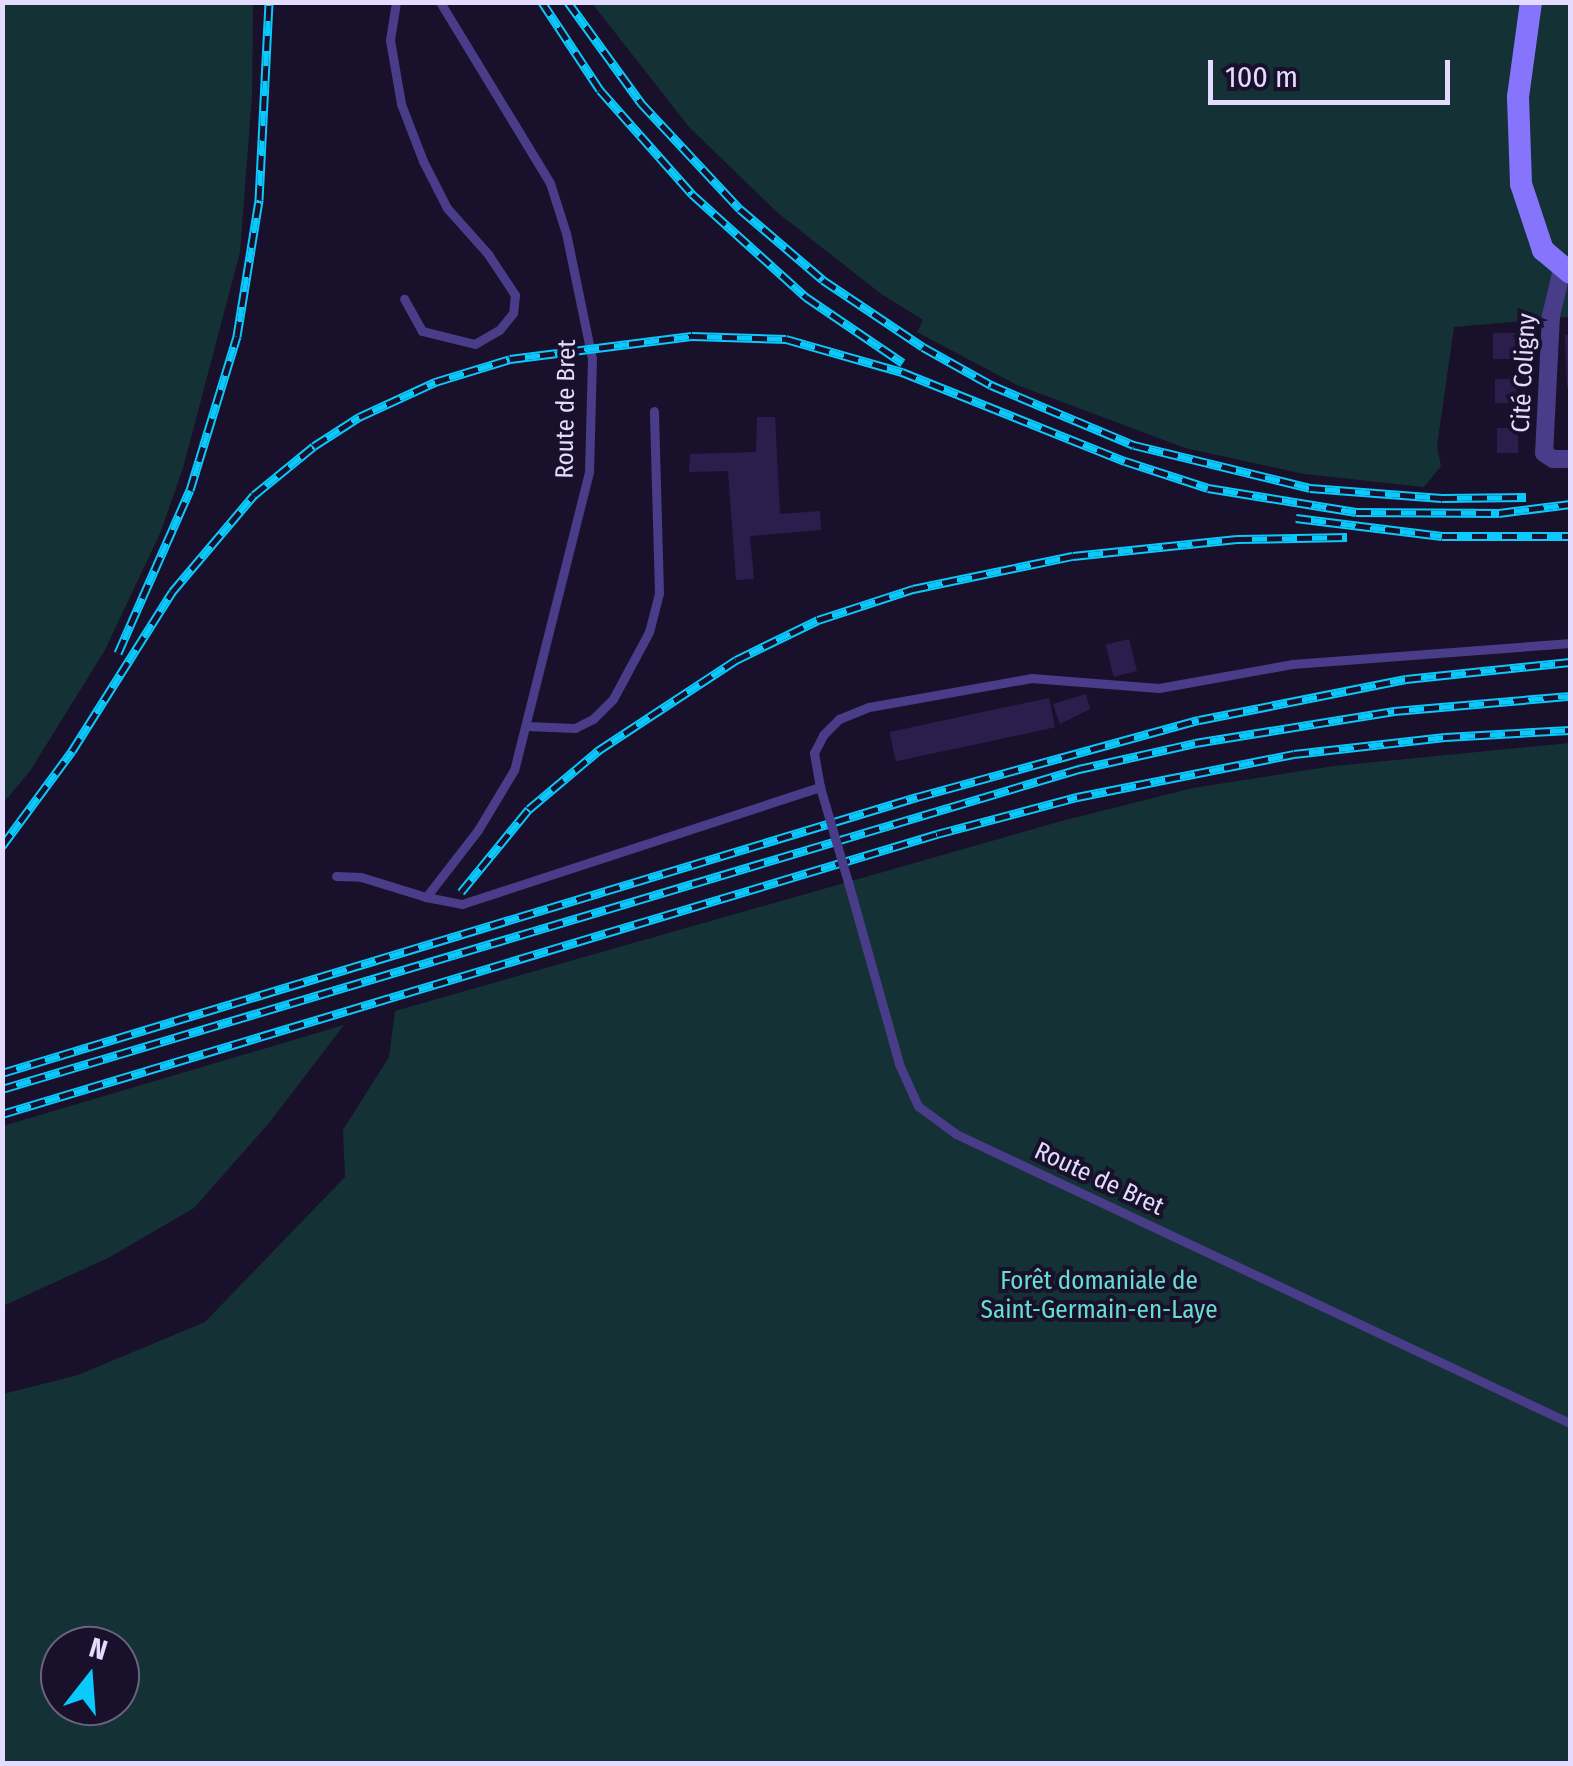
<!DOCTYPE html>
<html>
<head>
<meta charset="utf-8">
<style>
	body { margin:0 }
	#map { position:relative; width:1573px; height:1766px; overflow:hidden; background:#19112b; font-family:"Fira Sans Condensed",sans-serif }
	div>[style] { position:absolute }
	.green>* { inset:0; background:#143235 }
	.building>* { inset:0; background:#2c1e4c; transform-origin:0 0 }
	.lane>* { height:9px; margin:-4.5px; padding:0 4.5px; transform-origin:4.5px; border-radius:4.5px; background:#493d89 }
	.street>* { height:18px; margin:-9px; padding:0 9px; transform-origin:9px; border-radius:9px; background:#493d89 }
	.secondary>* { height:22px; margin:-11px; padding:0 11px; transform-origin:11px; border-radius:11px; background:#8774fd }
	.rail>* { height:9px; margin-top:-4.5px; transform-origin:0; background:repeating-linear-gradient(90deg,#19112b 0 15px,#0bc9fc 0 30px); box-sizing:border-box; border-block:2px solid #0bc9fc }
	.lane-bridge>* { height:9px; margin:-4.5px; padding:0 4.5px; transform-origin:4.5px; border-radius:4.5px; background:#493d89 }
	span { translate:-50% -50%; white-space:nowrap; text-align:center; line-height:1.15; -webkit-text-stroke:8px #19112b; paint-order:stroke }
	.street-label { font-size:25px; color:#e4dcff }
	.park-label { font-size:25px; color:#67dfcf }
	.frame { position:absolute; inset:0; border:5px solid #e4dcff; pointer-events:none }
	.north { position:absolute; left:40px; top:1626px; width:100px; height:100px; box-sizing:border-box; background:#19112b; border:2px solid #6a6280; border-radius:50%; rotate:17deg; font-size:28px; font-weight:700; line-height:40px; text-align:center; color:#e4dcff }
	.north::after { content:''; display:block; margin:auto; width:35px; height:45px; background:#0bc9fc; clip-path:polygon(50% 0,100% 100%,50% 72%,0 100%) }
	.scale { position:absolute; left:1208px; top:60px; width:242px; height:45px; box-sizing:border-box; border:5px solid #e4dcff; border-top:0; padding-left:12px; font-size:30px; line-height:35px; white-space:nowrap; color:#e4dcff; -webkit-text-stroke:8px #19112b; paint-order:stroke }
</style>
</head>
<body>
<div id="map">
	<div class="green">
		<div style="clip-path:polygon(3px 2px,253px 3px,252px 95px,240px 252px,183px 468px,161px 531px,105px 650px,30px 771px,3px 803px)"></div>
		<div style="clip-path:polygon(592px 3px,1570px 3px,1570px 317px,1454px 327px,1437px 446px,1441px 466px,1424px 487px,1304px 474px,1185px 448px,1017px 385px,917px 332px,923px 320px,880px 293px,778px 213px,689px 127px)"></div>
		<div style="clip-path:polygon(evenodd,1570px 743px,1570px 1763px,3px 1764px,3px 1394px,78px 1375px,205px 1322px,345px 1177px,343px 1130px,389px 1057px,395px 1011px,1058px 822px,1193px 788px,1334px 766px,1570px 743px,60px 1646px,120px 1646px,120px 1706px,60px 1706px,60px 1646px)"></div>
		<div style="clip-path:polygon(344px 1025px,269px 1123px,194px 1208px,108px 1258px,3px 1306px,3px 1126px)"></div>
	</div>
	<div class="building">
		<div style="left:1493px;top:333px;width:22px;height:26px"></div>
		<div style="clip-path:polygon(1565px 335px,1570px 335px,1570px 387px,1567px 387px)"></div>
		<div style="left:1495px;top:379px;width:21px;height:24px"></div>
		<div style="clip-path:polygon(757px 417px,775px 417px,780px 514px,820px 511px,821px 530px,750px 536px,754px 579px,736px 580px,728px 471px,689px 472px,690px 454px,756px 452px)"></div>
		<div style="left:1518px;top:428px;width:25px;height:21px;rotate:90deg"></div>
		<div style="left:1129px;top:639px;width:33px;height:24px;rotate:76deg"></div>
		<div style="clip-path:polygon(1086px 694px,1090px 709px,1060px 724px,1053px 704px)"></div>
		<div style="left:1049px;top:698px;width:30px;height:163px;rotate:78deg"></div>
	</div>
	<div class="lane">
		<div style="left:396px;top:2px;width:38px;rotate:99deg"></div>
		<div style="left:390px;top:40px;width:65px;rotate:80.2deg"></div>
		<div style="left:401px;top:104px;width:61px;rotate:68.9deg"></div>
		<div style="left:423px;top:161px;width:53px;rotate:62.9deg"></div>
		<div style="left:447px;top:208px;width:62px;rotate:48.3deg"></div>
		<div style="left:488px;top:254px;width:49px;rotate:56.6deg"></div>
		<div style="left:515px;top:295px;width:18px;rotate:96deg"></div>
		<div style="left:513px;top:313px;width:22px;rotate:129deg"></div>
		<div style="left:499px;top:330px;width:28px;rotate:150deg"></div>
		<div style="left:475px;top:344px;width:55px;rotate:-166.2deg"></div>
		<div style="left:422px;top:331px;width:37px;rotate:-119deg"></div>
		<div style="left:440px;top:2px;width:212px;rotate:58.7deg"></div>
		<div style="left:550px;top:183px;width:52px;rotate:72.3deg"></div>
		<div style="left:566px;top:233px;width:128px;rotate:78.3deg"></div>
		<div style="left:592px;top:358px;width:114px;rotate:91.5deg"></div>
		<div style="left:589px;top:472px;width:307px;rotate:104.1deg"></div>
		<div style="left:514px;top:770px;width:70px;rotate:121deg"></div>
		<div style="left:478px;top:830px;width:85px;rotate:127.8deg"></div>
		<div style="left:426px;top:897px;width:37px;rotate:11deg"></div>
		<div style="left:462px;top:904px;width:377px;rotate:-18.1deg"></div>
		<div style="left:820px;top:787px;width:35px;rotate:-100deg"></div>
		<div style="left:814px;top:753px;width:20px;rotate:-63deg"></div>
		<div style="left:823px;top:735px;width:23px;rotate:-45deg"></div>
		<div style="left:839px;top:719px;width:32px;rotate:-22deg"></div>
		<div style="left:869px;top:707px;width:165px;rotate:-10.1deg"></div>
		<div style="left:1031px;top:678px;width:128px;rotate:4.5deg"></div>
		<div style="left:1159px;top:688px;width:135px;rotate:-10.2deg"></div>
		<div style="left:1292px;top:664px;width:279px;rotate:-4.3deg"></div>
		<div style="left:526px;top:726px;width:49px;rotate:2.3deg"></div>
		<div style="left:575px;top:728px;width:20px;rotate:-27deg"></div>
		<div style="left:593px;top:719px;width:28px;rotate:-45deg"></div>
		<div style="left:613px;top:699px;width:76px;rotate:-61.8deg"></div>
		<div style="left:649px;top:632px;width:40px;rotate:-75.6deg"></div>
		<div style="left:659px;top:593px;width:182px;rotate:-91.6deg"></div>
		<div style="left:336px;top:876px;width:25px;rotate:2deg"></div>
		<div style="left:361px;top:877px;width:68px;rotate:17.1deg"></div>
		<div style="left:848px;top:882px;width:189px;rotate:74.3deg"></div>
		<div style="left:899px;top:1064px;width:46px;rotate:65.7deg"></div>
		<div style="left:918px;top:1106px;width:47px;rotate:36.4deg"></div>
		<div style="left:956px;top:1134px;width:679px;rotate:25.21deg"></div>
	</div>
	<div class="street">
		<div style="left:1562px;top:269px;width:48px;rotate:103.2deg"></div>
		<div style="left:1551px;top:316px;width:137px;rotate:92.9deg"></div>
		<div style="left:1544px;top:453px;width:11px;rotate:34deg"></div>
		<div style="left:1553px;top:459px;width:17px"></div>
	</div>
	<div class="secondary">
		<div style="left:1531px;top:2px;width:96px;rotate:97.8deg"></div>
		<div style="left:1518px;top:97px;width:87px;rotate:88deg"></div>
		<div style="left:1521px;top:184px;width:70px;rotate:71.6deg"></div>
		<div style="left:1543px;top:250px;width:35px;rotate:40deg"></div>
	</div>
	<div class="rail">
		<div style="left:542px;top:2px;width:105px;rotate:56.6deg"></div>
		<div style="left:600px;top:90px;width:139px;rotate:48.5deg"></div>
		<div style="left:692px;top:194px;width:154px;rotate:42.1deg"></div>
		<div style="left:806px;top:297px;width:117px;rotate:34.2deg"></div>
		<div style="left:568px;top:2px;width:125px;rotate:54.1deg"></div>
		<div style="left:641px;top:103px;width:145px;rotate:47deg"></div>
		<div style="left:740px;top:209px;width:109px;rotate:40.5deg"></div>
		<div style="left:823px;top:280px;width:120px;rotate:33.8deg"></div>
		<div style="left:923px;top:347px;width:78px;rotate:29.2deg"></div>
		<div style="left:991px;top:385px;width:155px;rotate:22.8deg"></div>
		<div style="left:1134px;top:445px;width:181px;rotate:13.7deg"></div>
		<div style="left:1310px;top:488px;width:132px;rotate:4.3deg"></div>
		<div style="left:1442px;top:498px;width:84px;rotate:-0.7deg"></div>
		<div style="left:1296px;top:518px;width:147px;rotate:7deg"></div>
		<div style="left:1442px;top:536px;width:128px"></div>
		<div style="left:118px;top:653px;width:178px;rotate:-66.2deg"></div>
		<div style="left:190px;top:490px;width:161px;rotate:-73deg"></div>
		<div style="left:237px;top:336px;width:138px;rotate:-80.8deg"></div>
		<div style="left:259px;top:200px;width:198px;rotate:-87.1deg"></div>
		<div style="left:2px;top:846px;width:118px;rotate:-53.6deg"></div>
		<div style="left:72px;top:751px;width:188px;rotate:-57.8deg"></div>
		<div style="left:172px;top:592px;width:127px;rotate:-49.8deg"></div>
		<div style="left:254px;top:495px;width:77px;rotate:-39.2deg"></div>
		<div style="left:314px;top:446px;width:54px;rotate:-32.8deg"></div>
		<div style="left:359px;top:417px;width:84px;rotate:-24.7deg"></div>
		<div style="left:435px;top:382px;width:78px;rotate:-17deg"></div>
		<div style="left:510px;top:359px;width:183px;rotate:-7.2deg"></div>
		<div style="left:692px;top:336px;width:94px;rotate:1.8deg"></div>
		<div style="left:786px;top:339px;width:121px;rotate:15.9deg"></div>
		<div style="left:902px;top:372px;width:240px;rotate:21.8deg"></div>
		<div style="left:1125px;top:461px;width:87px;rotate:18deg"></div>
		<div style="left:1208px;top:488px;width:150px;rotate:9.2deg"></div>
		<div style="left:1356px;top:512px;width:143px;rotate:0.4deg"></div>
		<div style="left:1499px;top:513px;width:72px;rotate:-7.2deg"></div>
		<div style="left:461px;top:892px;width:107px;rotate:-50.7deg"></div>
		<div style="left:529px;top:809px;width:92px;rotate:-40.1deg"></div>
		<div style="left:599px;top:750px;width:164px;rotate:-33.3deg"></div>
		<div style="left:736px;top:660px;width:91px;rotate:-26deg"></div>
		<div style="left:818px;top:620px;width:100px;rotate:-18.1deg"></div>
		<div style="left:913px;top:589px;width:163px;rotate:-11.7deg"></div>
		<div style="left:1073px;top:556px;width:165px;rotate:-5.9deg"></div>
		<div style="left:1237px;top:539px;width:110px;rotate:-1deg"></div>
		<div style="left:2px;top:1073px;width:956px;rotate:-16.79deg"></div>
		<div style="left:917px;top:797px;width:292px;rotate:-15.3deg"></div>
		<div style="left:1199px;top:720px;width:211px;rotate:-11.2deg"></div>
		<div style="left:1406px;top:679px;width:165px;rotate:-5.9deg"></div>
		<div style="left:2px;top:1089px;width:1124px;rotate:-16.55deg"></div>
		<div style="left:1079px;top:769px;width:119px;rotate:-12.6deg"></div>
		<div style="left:1195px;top:743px;width:202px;rotate:-9.1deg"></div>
		<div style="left:1394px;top:711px;width:177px;rotate:-4.9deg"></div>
		<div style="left:2px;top:1114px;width:976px;rotate:-16.67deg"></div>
		<div style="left:937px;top:834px;width:145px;rotate:-14.8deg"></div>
		<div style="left:1077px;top:797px;width:221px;rotate:-11.2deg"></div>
		<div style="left:1294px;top:754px;width:152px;rotate:-6.4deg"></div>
		<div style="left:1445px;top:737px;width:125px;rotate:-3.2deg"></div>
	</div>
	<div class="lane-bridge">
		<div style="left:820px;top:787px;width:99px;rotate:73.6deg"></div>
	</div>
	<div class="street-label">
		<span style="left:1524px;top:373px;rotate:-87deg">Cité Coligny</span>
		<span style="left:566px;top:409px;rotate:-89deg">Route de Bret</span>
		<span style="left:1099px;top:1179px;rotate:25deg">Route de Bret</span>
	</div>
	<div class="park-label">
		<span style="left:1099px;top:1296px">Forêt domaniale de<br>Saint-Germain-en-Laye</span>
	</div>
	<div class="frame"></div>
	<div class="north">N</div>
	<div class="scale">100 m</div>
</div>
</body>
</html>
